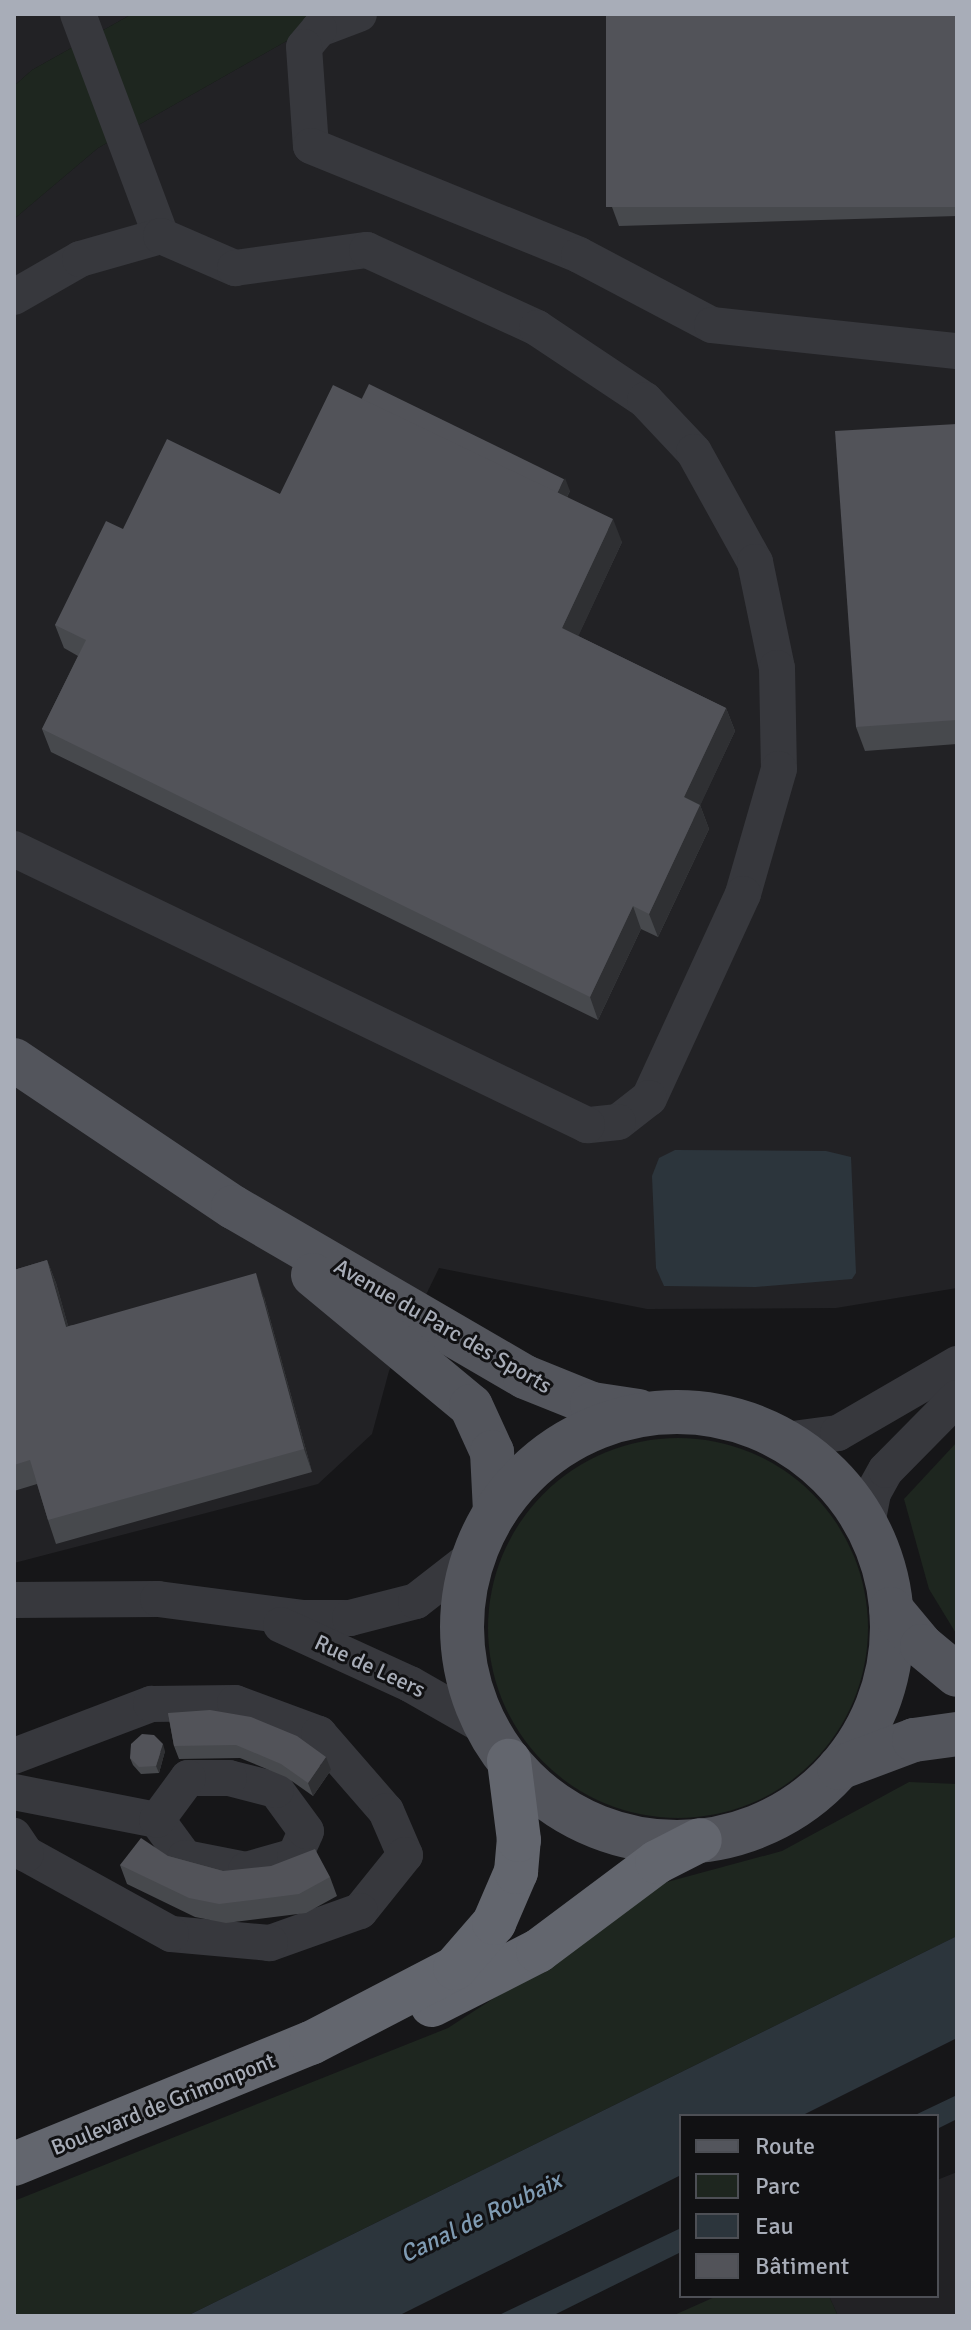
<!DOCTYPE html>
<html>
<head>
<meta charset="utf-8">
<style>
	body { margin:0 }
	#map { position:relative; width:971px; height:2330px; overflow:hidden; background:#161618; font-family:Signika,sans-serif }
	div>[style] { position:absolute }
	.built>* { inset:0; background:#222225 }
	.green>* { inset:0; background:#1e261f }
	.round { border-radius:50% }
	.water>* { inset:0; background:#2c353c }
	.minor>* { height:36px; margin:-18px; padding:0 18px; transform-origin:18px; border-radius:18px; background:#37383d }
	.major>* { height:44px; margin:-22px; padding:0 22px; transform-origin:22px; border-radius:22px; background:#53555c }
	.major>.ring { margin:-22px; padding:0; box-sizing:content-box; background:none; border:44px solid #53555c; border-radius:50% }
	.highway>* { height:44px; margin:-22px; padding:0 22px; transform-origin:22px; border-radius:22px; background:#63666e }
	.wall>* { inset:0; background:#47494d }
	.shaded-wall>* { inset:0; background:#2f3033 }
	.building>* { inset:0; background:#525359; transform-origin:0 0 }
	span { translate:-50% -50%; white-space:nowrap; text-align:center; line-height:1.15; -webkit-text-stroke:6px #111113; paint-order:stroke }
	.street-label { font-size:22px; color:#a8adb8 }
	.water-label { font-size:24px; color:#7f9bb3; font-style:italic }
	.frame { position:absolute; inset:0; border:16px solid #a8adb8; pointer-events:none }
	.legend { position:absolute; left:679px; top:2114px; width:260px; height:184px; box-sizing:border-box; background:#111113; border:2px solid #4d4f55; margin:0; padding:10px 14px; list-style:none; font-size:24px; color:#a8adb8 }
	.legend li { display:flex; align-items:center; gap:16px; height:40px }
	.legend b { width:40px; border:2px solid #4d4f55 }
</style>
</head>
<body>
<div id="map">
	<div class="built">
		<div style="clip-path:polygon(14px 14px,132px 14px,32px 70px,14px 86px)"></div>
		<div style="clip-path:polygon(334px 14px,957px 14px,957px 1288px,836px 1308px,647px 1309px,439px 1268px,389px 1371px,372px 1434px,318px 1484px,14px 1563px,14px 219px,98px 148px)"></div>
		<div style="clip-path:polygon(957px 2172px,957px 2316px,838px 2316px,829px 2296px,937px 2296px,937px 2180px)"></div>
	</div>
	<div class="green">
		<div style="clip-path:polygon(132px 14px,334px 14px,98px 148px,14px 219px,14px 86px,32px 70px)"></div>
		<div class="round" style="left:488px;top:1438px;width:380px;height:380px"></div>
		<div style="clip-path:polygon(957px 1442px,957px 1635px,929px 1589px,904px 1499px)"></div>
		<div style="clip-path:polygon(909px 1782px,957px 1784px,957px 1936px,187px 2316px,14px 2316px,14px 2201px,448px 2028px,536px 1971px,645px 1888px,782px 1851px)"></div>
		<div style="clip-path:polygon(717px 2296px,829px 2296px,838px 2316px,672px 2316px)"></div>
	</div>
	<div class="water">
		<div style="clip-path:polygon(675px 1150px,826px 1151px,851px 1157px,856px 1273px,852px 1279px,756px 1287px,664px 1286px,656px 1268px,652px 1176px,659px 1158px)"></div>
		<div style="clip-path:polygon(957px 1936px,957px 2038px,801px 2116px,681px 2116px,681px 2175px,398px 2316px,187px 2316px)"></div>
		<div style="clip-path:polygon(957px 2095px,957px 2119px,937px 2129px,937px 2116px,913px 2116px)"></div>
		<div style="clip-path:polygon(681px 2228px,681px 2252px,552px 2316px,497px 2316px)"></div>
	</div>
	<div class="minor">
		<div style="left:78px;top:14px;width:237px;rotate:69.5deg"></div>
		<div style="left:359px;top:14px;width:43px;rotate:159.4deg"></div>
		<div style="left:319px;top:29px;width:23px;rotate:130deg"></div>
		<div style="left:304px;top:47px;width:99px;rotate:86deg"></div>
		<div style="left:311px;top:146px;width:289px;rotate:22.1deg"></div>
		<div style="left:579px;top:255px;width:150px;rotate:27.8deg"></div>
		<div style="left:712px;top:325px;width:246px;rotate:6.1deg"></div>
		<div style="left:14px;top:297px;width:76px;rotate:-29.9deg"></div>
		<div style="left:80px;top:259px;width:84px;rotate:-15.9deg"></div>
		<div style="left:161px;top:236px;width:81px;rotate:23.4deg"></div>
		<div style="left:235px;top:268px;width:133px;rotate:-7.8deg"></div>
		<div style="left:367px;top:250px;width:187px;rotate:24.6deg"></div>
		<div style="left:537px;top:328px;width:130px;rotate:33.7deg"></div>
		<div style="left:645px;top:400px;width:71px;rotate:46.7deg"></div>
		<div style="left:694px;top:452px;width:126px;rotate:61deg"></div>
		<div style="left:755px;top:562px;width:108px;rotate:78.3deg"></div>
		<div style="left:777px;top:668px;width:101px;rotate:88.9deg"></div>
		<div style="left:779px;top:769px;width:130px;rotate:106.1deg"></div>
		<div style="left:743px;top:894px;width:225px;rotate:114.7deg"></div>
		<div style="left:649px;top:1098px;width:39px;rotate:142deg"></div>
		<div style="left:618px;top:1122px;width:31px;rotate:174deg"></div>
		<div style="left:587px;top:1125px;width:636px;rotate:-154.28deg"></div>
		<div style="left:785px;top:1440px;width:53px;rotate:-7.5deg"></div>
		<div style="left:838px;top:1433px;width:138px;rotate:-30.1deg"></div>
		<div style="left:867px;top:1524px;width:32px;rotate:-79deg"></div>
		<div style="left:873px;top:1493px;width:26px;rotate:-61deg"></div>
		<div style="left:886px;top:1470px;width:101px;rotate:-45.4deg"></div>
		<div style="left:14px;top:1600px;width:144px;rotate:-0.4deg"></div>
		<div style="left:158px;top:1599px;width:145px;rotate:7.5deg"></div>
		<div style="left:302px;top:1618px;width:48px"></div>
		<div style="left:350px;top:1618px;width:68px;rotate:-14.4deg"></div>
		<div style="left:416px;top:1601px;width:75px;rotate:-37.9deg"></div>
		<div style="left:281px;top:1625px;width:142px;rotate:24.6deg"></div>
		<div style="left:410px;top:1684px;width:89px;rotate:29.7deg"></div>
		<div style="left:14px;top:1756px;width:147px;rotate:-20.8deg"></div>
		<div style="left:151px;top:1704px;width:84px;rotate:-0.7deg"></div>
		<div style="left:235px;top:1703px;width:90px;rotate:20.3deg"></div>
		<div style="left:319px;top:1734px;width:102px;rotate:49deg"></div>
		<div style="left:386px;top:1811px;width:48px;rotate:66.6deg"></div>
		<div style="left:405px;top:1855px;width:72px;rotate:128.8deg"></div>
		<div style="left:360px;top:1911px;width:96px;rotate:160.4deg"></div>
		<div style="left:270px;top:1943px;width:99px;rotate:-174.8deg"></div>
		<div style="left:171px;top:1934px;width:166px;rotate:-151.1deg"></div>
		<div style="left:26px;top:1854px;width:22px;rotate:-124deg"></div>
		<div style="left:14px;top:1792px;width:146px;rotate:11.1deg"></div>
		<div style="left:157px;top:1820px;width:47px;rotate:53.6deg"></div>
		<div style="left:185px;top:1858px;width:62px;rotate:11.1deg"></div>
		<div style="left:246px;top:1870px;width:51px;rotate:-15.9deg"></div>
		<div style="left:295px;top:1856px;width:27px;rotate:-66deg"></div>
		<div style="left:306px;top:1831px;width:51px;rotate:-126.2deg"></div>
		<div style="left:276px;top:1790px;width:49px;rotate:-165.7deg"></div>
		<div style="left:229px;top:1778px;width:41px;rotate:180deg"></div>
		<div style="left:188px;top:1778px;width:52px;rotate:126.4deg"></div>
	</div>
	<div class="major">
		<div style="left:14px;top:1060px;width:264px;rotate:33.9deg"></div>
		<div style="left:233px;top:1207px;width:338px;rotate:30.2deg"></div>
		<div style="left:525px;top:1377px;width:72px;rotate:21.9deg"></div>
		<div style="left:592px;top:1404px;width:47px;rotate:8.7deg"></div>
		<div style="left:313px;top:1275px;width:205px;rotate:39.7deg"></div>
		<div style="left:471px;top:1406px;width:51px;rotate:65.5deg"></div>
		<div style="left:492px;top:1452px;width:60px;rotate:87.1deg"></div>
		<div class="ring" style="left:462px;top:1412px;width:386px;height:386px"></div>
		<div style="left:891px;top:1609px;width:48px;rotate:50deg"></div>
		<div style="left:922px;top:1646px;width:45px;rotate:39.6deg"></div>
		<div style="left:839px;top:1768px;width:80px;rotate:-20.5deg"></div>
		<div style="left:914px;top:1740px;width:43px;rotate:-7.9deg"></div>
	</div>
	<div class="highway">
		<div style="left:432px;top:2005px;width:119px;rotate:-27deg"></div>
		<div style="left:538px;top:1951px;width:149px;rotate:-36.8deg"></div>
		<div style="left:657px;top:1862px;width:48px;rotate:-27.1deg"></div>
		<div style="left:14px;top:2164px;width:321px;rotate:-22.2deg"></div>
		<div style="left:311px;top:2043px;width:162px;rotate:-27.5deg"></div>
		<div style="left:455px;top:1968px;width:60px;rotate:-49.1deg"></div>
		<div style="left:494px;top:1923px;width:56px;rotate:-66.7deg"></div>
		<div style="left:516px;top:1872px;width:32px;rotate:-85deg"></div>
		<div style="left:519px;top:1840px;width:80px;rotate:-97.2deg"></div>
	</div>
	<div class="wall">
		<div style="clip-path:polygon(957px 14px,957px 216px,619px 226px,612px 207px)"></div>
		<div style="clip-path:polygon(362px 399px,570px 491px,567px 497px,622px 542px,578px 636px,726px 708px,735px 731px,700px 805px,709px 829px,658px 937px,641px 929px,598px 1020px,51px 752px,42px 729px,78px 656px,64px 648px,55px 625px,123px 529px,280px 494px)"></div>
		<div style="clip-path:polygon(957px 424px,957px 744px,865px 751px,856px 727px)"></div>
		<div style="clip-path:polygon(47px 1260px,56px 1283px,68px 1326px,264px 1297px,312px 1472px,56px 1544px,48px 1520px,37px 1484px,14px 1491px,14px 1270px)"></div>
		<div style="clip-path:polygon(168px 1713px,331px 1770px,313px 1796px,286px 1777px,240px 1758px,179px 1759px,174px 1746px)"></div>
		<div style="clip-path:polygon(165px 1751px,159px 1773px,141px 1774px,133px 1765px,130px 1758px)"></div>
		<div style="clip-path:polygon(168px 1856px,223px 1871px,330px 1877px,337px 1896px,306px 1913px,226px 1923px,195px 1917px,127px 1884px,120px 1865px)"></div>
	</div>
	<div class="shaded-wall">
		<div style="clip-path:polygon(565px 478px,570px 491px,559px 512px,554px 499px)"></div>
		<div style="clip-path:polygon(613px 519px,622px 542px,571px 652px,562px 628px)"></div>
		<div style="clip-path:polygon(726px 708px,735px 731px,693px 821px,684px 797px)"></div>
		<div style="clip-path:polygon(700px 805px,709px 829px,658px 937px,649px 914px)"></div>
		<div style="clip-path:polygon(633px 906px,641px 929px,598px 1020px,590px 997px)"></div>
		<div style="clip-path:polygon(47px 1260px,56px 1283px,75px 1350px,66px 1327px)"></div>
		<div style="clip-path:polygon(256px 1273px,264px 1297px,312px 1472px,304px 1449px)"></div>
		<div style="clip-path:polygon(163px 1744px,165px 1751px,159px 1773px,156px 1766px)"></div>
		<div style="clip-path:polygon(326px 1757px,331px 1770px,313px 1796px,308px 1783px)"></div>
	</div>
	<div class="building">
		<div style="left:606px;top:14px;width:351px;height:193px"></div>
		<div style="left:369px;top:384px;width:217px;height:17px;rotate:26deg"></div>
		<div style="clip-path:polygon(333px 385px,613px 519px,562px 628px,726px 708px,684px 797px,700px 805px,649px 914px,633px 906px,590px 997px,42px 729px,86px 640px,55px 625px,106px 521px,123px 529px,167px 439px,280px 494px)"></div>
		<div style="clip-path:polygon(957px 424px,957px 720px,856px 727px,835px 431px)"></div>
		<div style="clip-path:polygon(47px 1260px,66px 1327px,256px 1273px,304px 1449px,48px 1520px,30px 1460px,14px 1465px,14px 1270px)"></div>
		<div style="clip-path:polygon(210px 1710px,251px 1717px,297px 1736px,326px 1757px,308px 1783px,281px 1764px,236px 1745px,174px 1746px,168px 1713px)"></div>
		<div style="clip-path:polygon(142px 1734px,154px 1735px,163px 1744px,156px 1766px,139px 1767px,130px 1758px,131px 1744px)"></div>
		<div style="clip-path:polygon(141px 1838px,168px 1856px,223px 1871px,271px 1866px,315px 1849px,330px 1877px,299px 1894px,219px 1904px,189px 1898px,120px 1865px)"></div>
	</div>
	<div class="street-label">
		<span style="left:443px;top:1326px;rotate:30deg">Avenue du Parc des Sports</span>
		<span style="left:370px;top:1666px;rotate:25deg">Rue de Leers</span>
		<span style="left:163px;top:2104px;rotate:-22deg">Boulevard de Grimonpont</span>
	</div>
	<div class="water-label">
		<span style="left:481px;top:2218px;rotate:-26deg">Canal de Roubaix</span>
	</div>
	<div class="frame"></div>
	<ul class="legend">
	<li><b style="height:10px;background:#53555c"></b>Route</li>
	<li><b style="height:22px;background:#1e261f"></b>Parc</li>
	<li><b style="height:22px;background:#2c353c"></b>Eau</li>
	<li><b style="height:22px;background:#525359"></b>Bâtiment</li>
	</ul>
</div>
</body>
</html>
